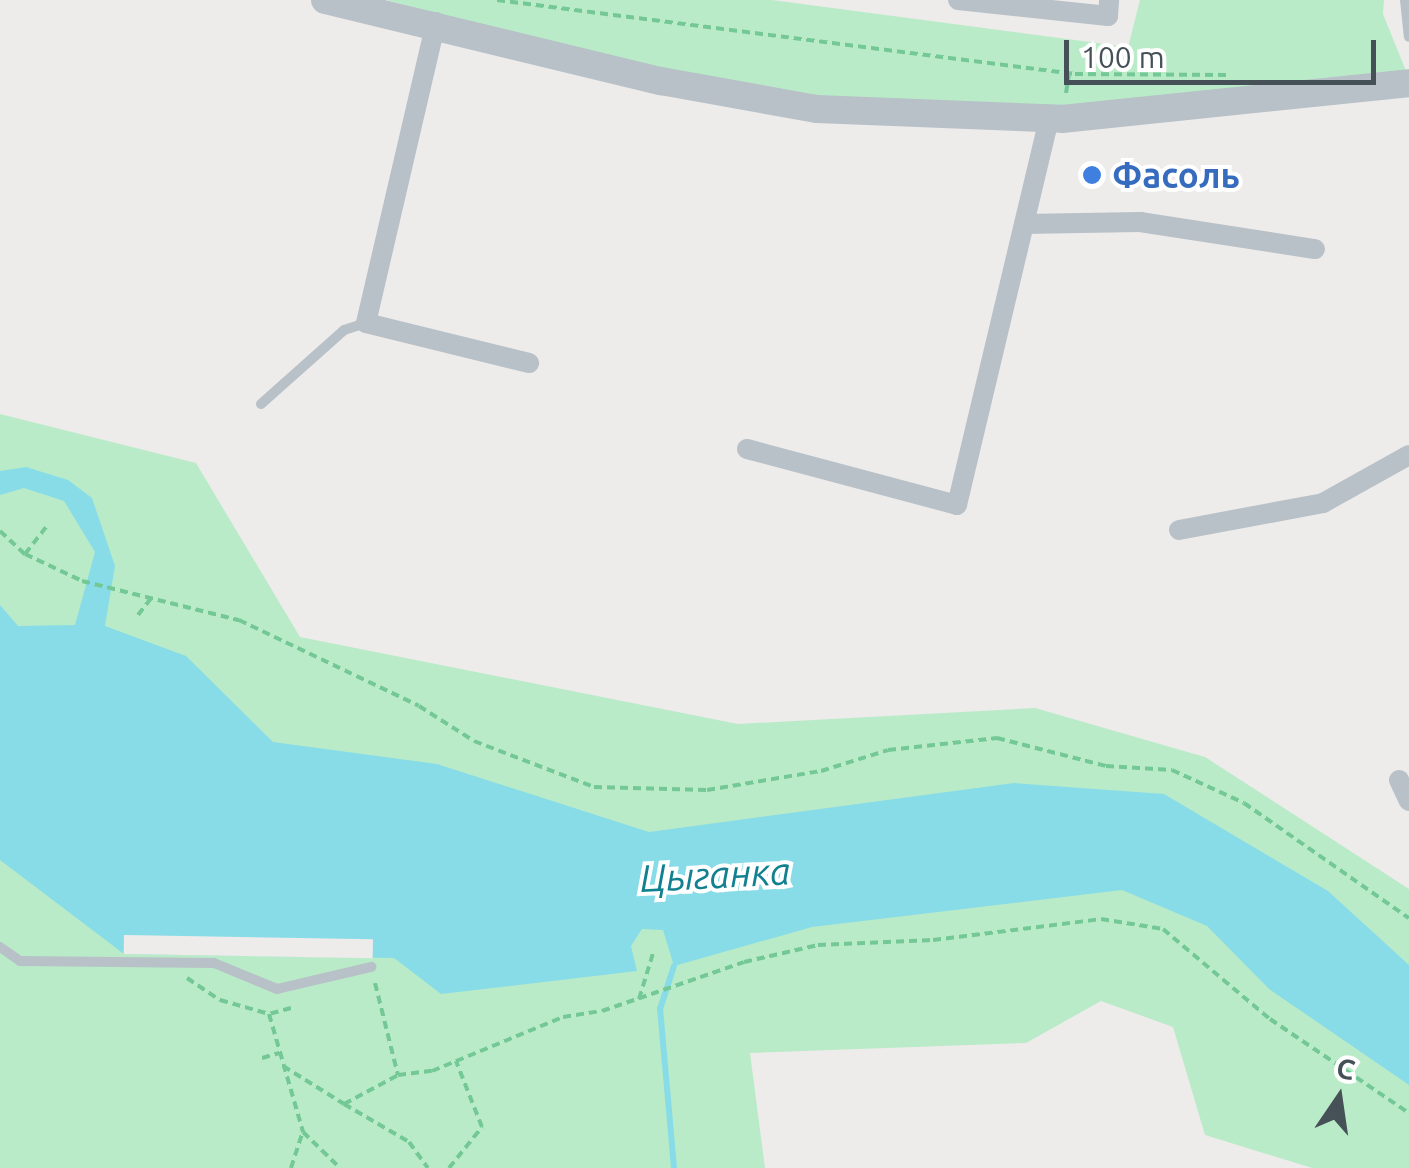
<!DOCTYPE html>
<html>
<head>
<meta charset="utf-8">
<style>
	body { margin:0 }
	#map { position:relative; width:1409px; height:1168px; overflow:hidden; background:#eeebeb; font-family:Ubuntu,sans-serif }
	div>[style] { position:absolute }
	.green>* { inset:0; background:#baebc8 }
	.water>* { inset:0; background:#88dce7 }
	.pier>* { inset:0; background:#eeebeb; transform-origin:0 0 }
	.stream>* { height:6px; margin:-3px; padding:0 3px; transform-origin:3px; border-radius:3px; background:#88dce7 }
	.path>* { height:4px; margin-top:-2px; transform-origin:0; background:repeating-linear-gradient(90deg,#73c896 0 8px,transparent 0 13px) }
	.service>* { height:10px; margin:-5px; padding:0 5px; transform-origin:5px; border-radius:5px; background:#b7c1c7 }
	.minor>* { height:20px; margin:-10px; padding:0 10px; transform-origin:10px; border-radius:10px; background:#b7c1c7 }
	.tertiary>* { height:28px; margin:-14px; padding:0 14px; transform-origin:14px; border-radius:14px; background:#b7c1c7 }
	.dots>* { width:28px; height:28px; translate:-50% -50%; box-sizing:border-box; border:5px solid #fff; border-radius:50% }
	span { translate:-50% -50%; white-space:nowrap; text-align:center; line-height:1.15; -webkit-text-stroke:8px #fff; paint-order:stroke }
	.shop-label { font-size:35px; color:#366cbe; font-weight:700 }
	.left { translate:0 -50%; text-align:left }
	.water-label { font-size:38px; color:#12818f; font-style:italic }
	.north { position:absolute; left:1289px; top:1048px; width:100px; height:100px; -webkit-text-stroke:8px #fff; paint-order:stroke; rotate:13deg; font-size:28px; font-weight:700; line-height:40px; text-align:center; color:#455057 }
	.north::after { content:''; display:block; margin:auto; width:35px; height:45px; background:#455057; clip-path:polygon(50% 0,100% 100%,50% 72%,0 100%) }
	.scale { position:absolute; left:1064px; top:40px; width:312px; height:45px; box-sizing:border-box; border:5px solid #455057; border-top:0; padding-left:12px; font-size:30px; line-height:35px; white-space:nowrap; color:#455057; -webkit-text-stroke:8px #fff; paint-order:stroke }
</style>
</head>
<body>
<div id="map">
	<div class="green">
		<div style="clip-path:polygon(386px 0,772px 0,1128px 47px,1140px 0,1384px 0,1383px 14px,1408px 76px,1063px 109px,861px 102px,678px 76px)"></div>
		<div style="clip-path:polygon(0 414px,196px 463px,300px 637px,738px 724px,1035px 708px,1205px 757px,1409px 889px,1409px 1168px,1312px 1168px,1205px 1135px,1173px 1027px,1101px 1001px,1026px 1043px,750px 1053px,765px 1168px,0 1168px)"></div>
	</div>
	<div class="water">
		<div style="clip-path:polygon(26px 467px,68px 480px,92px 498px,115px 566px,105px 626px,186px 656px,273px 742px,437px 764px,649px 832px,1014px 783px,1164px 794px,1328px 891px,1409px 965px,1409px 1085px,1269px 989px,1207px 926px,1122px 890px,812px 927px,674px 966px,663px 930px,642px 929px,631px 946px,637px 971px,441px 994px,394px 958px,124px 954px,0 860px,0 605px,18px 626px,75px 625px,95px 552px,64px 501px,24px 488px,0 495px,0 471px)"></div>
	</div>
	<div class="pier">
		<div style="left:124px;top:935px;width:249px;height:19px;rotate:1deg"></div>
	</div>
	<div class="stream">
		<div style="left:674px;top:1168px;width:160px;rotate:-95deg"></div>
		<div style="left:660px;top:1009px;width:45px;rotate:-72deg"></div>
	</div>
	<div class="path">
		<div style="left:497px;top:0;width:583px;rotate:7.3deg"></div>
		<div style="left:1075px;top:74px;width:155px;rotate:0.4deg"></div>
		<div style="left:1066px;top:93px;width:20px;rotate:-81deg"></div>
		<div style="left:0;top:531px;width:34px;rotate:43deg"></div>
		<div style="left:25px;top:554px;width:63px;rotate:25.3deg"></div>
		<div style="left:82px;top:581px;width:162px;rotate:14deg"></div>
		<div style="left:239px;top:620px;width:199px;rotate:25.5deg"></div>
		<div style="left:419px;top:706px;width:65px;rotate:32.5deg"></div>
		<div style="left:474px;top:741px;width:129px;rotate:21deg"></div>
		<div style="left:594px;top:787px;width:113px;rotate:1.5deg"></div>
		<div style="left:707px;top:790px;width:116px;rotate:-9.5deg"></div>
		<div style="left:821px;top:771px;width:70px;rotate:-17.4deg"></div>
		<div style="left:888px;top:750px;width:110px;rotate:-6.3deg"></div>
		<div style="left:997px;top:738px;width:113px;rotate:14.4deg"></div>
		<div style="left:1106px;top:766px;width:66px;rotate:3.5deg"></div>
		<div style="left:1172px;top:770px;width:79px;rotate:24.6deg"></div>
		<div style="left:1244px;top:803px;width:201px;rotate:34.9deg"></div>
		<div style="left:25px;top:554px;width:36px;rotate:-52deg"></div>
		<div style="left:138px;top:615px;width:23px;rotate:-52deg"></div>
		<div style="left:187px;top:978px;width:40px;rotate:34deg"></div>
		<div style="left:220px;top:1000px;width:51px;rotate:15.9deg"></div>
		<div style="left:375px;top:983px;width:95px;rotate:76deg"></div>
		<div style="left:639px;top:999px;width:51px;rotate:-73deg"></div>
		<div style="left:291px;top:1008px;width:23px;rotate:165deg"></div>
		<div style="left:269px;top:1014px;width:123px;rotate:73.9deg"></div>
		<div style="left:303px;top:1132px;width:52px;rotate:44.2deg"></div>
		<div style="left:262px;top:1058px;width:18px;rotate:-16deg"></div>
		<div style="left:283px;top:1066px;width:72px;rotate:31.9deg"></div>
		<div style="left:344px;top:1104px;width:61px;rotate:-28.2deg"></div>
		<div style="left:398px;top:1075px;width:34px;rotate:-7deg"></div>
		<div style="left:432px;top:1071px;width:142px;rotate:-22.4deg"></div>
		<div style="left:563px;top:1017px;width:39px;rotate:-9deg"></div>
		<div style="left:602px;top:1011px;width:150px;rotate:-19deg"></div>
		<div style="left:744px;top:962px;width:76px;rotate:-12.9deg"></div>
		<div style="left:818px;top:945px;width:115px;rotate:-2.5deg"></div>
		<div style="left:933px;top:940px;width:169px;rotate:-7.1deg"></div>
		<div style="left:1101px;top:919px;width:63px;rotate:9.2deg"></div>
		<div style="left:1163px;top:929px;width:140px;rotate:40.1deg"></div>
		<div style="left:1270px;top:1019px;width:168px;rotate:34.1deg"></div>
		<div style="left:344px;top:1104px;width:75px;rotate:30.3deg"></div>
		<div style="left:409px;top:1142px;width:32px;rotate:54deg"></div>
		<div style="left:291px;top:1168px;width:35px;rotate:-72deg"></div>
		<div style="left:449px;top:1168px;width:53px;rotate:-51.2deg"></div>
		<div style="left:482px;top:1127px;width:71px;rotate:-111.5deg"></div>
	</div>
	<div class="service">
		<div style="left:1405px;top:0;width:37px;rotate:84deg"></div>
		<div style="left:261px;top:404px;width:111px;rotate:-41.7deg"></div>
		<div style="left:344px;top:330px;width:23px;rotate:-18deg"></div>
		<div style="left:0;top:947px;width:24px;rotate:35deg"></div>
		<div style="left:20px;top:961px;width:194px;rotate:0.6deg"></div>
		<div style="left:214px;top:963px;width:68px;rotate:22.4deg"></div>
		<div style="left:277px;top:989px;width:97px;rotate:-13.2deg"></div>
	</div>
	<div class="minor">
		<div style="left:958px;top:0;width:151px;rotate:6.1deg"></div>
		<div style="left:1108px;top:16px;width:16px;rotate:-86deg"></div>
		<div style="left:436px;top:22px;width:309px;rotate:103.1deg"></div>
		<div style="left:366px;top:323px;width:168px;rotate:13.8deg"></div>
		<div style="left:1024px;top:224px;width:116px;rotate:-1deg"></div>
		<div style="left:1140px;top:222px;width:177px;rotate:8.8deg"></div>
		<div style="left:747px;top:449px;width:217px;rotate:14.9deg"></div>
		<div style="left:957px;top:505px;width:397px;rotate:-76.6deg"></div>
		<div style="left:1179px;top:530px;width:147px;rotate:-10.6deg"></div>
		<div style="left:1323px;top:503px;width:98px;rotate:-29.2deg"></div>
		<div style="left:1399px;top:780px;width:23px;rotate:65deg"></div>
	</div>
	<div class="tertiary">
		<div style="left:325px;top:0;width:346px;rotate:13.6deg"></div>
		<div style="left:661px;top:81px;width:158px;rotate:10.2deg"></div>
		<div style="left:817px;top:109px;width:245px;rotate:2.3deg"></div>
		<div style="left:1062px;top:119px;width:349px;rotate:-5.9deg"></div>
	</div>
	<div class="dots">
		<div style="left:1092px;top:175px;background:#3f7fe0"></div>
	</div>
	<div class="shop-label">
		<span class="left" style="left:1112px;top:175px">Фасоль</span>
	</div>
	<div class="water-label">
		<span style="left:715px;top:875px;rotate:-3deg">Цыганка</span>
	</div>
	<div class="north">С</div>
	<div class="scale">100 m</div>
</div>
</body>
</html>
